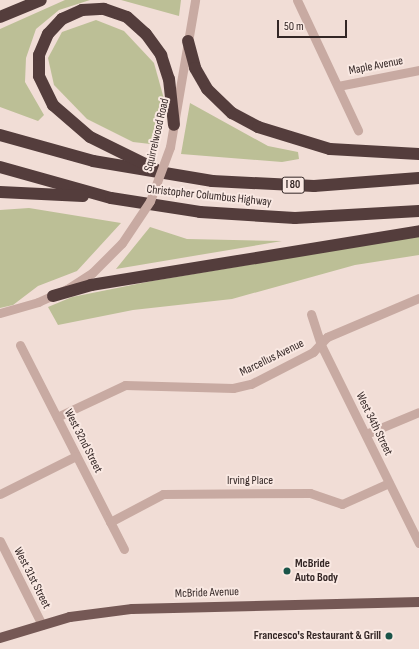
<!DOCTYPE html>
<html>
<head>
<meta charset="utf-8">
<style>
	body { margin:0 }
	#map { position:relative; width:419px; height:649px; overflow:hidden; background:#f1ddd6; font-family:"Sofia Sans Condensed",sans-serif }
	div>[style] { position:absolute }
	.green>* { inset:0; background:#bcbf96 }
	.minor>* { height:9px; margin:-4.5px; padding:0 4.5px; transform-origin:4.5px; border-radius:4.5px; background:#c8aaa2 }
	.major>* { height:10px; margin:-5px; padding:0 5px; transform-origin:5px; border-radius:5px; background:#755855 }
	.highway>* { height:12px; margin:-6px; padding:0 6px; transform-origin:6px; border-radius:6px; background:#543d3c }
	.minor-bridge>* { height:9px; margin:-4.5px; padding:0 4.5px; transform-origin:4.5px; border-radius:4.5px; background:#c8aaa2 }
	.dots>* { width:11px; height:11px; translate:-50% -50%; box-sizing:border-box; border:2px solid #f9e8e2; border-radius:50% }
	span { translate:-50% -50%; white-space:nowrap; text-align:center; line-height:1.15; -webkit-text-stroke:4px #f9e8e2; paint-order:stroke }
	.shield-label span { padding:1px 3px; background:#f9e8e2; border:1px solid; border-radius:3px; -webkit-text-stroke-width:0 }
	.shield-label { font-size:11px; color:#332625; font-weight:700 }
	.street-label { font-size:12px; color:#332625 }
	.poi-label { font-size:12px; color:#332625; font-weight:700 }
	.left { translate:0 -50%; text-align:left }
	.right { translate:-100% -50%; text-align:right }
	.scale { position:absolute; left:277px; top:20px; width:70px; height:18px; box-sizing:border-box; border:2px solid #332625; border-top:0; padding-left:5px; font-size:12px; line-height:14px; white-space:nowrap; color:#332625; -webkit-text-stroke:3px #f9e8e2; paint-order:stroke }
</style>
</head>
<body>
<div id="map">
	<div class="green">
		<div style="clip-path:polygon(65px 0,90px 0,59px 10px,36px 29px,26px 58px,25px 82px,44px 115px,38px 121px,0 107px,0 29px)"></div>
		<div style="clip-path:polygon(121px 0,181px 0,179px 16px)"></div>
		<div style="clip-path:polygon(96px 20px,124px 31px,154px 63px,164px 99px,159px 145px,133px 142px,87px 119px,54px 85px,48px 58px,62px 32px)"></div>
		<div style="clip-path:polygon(190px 103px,268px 146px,298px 152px,299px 159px,282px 162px,181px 154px)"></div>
		<div style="clip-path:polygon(29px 208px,121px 223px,77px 271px,38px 286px,13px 305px,0 308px,0 210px)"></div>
		<div style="clip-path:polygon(150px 227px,187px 239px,282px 241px,116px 269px)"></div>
		<div style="clip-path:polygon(419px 236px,419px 255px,355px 265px,232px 299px,133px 310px,58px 325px,48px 307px,72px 297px,152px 281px)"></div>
	</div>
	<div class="minor">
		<div style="left:297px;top:0;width:144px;rotate:64.9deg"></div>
		<div style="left:338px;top:86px;width:83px;rotate:-11.2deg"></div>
		<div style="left:170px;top:147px;width:149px;rotate:-80.3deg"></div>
		<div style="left:0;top:313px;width:40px;rotate:-16deg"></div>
		<div style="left:38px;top:302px;width:32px;rotate:-24deg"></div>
		<div style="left:67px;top:289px;width:30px;rotate:-33deg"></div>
		<div style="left:92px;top:273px;width:42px;rotate:-45deg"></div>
		<div style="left:311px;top:314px;width:33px;rotate:72deg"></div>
		<div style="left:321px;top:345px;width:221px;rotate:63.7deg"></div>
		<div style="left:20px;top:345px;width:229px;rotate:63deg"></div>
		<div style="left:57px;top:417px;width:75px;rotate:-25.2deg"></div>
		<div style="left:125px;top:385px;width:108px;rotate:1.6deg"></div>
		<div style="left:233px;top:388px;width:18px;rotate:-13deg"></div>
		<div style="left:251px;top:384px;width:70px;rotate:-27.3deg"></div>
		<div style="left:313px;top:352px;width:21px;rotate:-47deg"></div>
		<div style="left:327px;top:337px;width:100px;rotate:-23deg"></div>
		<div style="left:366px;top:434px;width:57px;rotate:-22.5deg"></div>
		<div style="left:0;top:494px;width:85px;rotate:-26.6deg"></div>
		<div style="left:110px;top:522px;width:60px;rotate:-27.8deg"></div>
		<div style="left:163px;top:494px;width:147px;rotate:-0.4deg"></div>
		<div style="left:310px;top:493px;width:34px;rotate:19deg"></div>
		<div style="left:342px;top:504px;width:51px;rotate:-24.1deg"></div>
		<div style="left:0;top:541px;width:94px;rotate:63.4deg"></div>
	</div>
	<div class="major">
		<div style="left:0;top:638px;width:73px;rotate:-16.7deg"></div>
		<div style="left:70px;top:617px;width:63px;rotate:-7.4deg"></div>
		<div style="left:132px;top:609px;width:287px;rotate:-1.4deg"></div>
	</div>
	<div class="highway">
		<div style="left:0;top:17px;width:44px;rotate:-22.5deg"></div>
		<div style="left:188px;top:41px;width:28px;rotate:75deg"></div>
		<div style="left:195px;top:68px;width:24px;rotate:60deg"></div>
		<div style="left:207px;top:89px;width:35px;rotate:44deg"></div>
		<div style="left:232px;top:113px;width:30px;rotate:28deg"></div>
		<div style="left:258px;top:127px;width:75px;rotate:17deg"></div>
		<div style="left:330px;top:149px;width:89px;rotate:3.2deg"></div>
		<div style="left:0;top:135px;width:97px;rotate:15.6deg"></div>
		<div style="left:93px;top:161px;width:121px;rotate:9.5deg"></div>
		<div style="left:212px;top:181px;width:102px;rotate:2.8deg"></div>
		<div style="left:314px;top:186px;width:105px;rotate:-4.4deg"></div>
		<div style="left:0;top:167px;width:115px;rotate:15.6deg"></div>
		<div style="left:111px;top:198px;width:90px;rotate:8.9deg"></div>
		<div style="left:200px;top:212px;width:95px;rotate:3.6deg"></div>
		<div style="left:295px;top:218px;width:124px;rotate:-3.2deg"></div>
		<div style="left:155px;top:169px;width:72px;rotate:-153.8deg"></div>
		<div style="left:90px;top:137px;width:49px;rotate:-139.1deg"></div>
		<div style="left:53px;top:105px;width:32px;rotate:-116deg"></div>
		<div style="left:39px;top:76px;width:21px;rotate:-90deg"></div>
		<div style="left:39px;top:55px;width:23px;rotate:-67deg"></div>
		<div style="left:48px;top:34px;width:21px;rotate:-47deg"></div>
		<div style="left:62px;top:19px;width:22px;rotate:-24deg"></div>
		<div style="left:82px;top:10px;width:22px;rotate:-3deg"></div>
		<div style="left:104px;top:9px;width:24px;rotate:19deg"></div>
		<div style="left:127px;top:17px;width:25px;rotate:42deg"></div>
		<div style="left:146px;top:34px;width:26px;rotate:54deg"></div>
		<div style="left:161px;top:55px;width:25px;rotate:72deg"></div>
		<div style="left:169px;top:79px;width:46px;rotate:83.8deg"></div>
		<div style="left:0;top:192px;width:83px;rotate:2.8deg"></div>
		<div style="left:53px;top:296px;width:40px;rotate:-16deg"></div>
		<div style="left:91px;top:285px;width:332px;rotate:-9.3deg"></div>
	</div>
	<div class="minor-bridge">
		<div style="left:122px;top:243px;width:50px;rotate:-56.3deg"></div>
		<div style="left:150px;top:201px;width:58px;rotate:-69.7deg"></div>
	</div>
	<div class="dots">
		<div style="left:287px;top:571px;background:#1a5449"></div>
		<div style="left:389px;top:636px;background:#1a5449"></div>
	</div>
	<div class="shield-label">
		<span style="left:293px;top:185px">I 80</span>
	</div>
	<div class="street-label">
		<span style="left:376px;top:66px;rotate:-11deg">Maple Avenue</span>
		<span style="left:157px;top:135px;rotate:-77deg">Squirrelwood Road</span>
		<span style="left:209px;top:196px;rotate:6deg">Christopher Columbus Highway</span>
		<span style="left:272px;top:358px;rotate:-26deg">Marcellus Avenue</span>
		<span style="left:374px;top:424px;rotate:64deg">West 34th Street</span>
		<span style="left:83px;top:441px;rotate:63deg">West 32nd Street</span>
		<span style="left:250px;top:481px">Irving Place</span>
		<span style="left:32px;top:578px;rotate:63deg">West 31st Street</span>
		<span style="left:207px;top:593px;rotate:-2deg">McBride Avenue</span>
	</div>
	<div class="poi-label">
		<span class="left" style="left:295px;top:571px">McBride<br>Auto Body</span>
		<span class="right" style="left:381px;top:636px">Francesco's Restaurant &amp; Grill</span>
	</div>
	<div class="scale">50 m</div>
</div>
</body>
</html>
